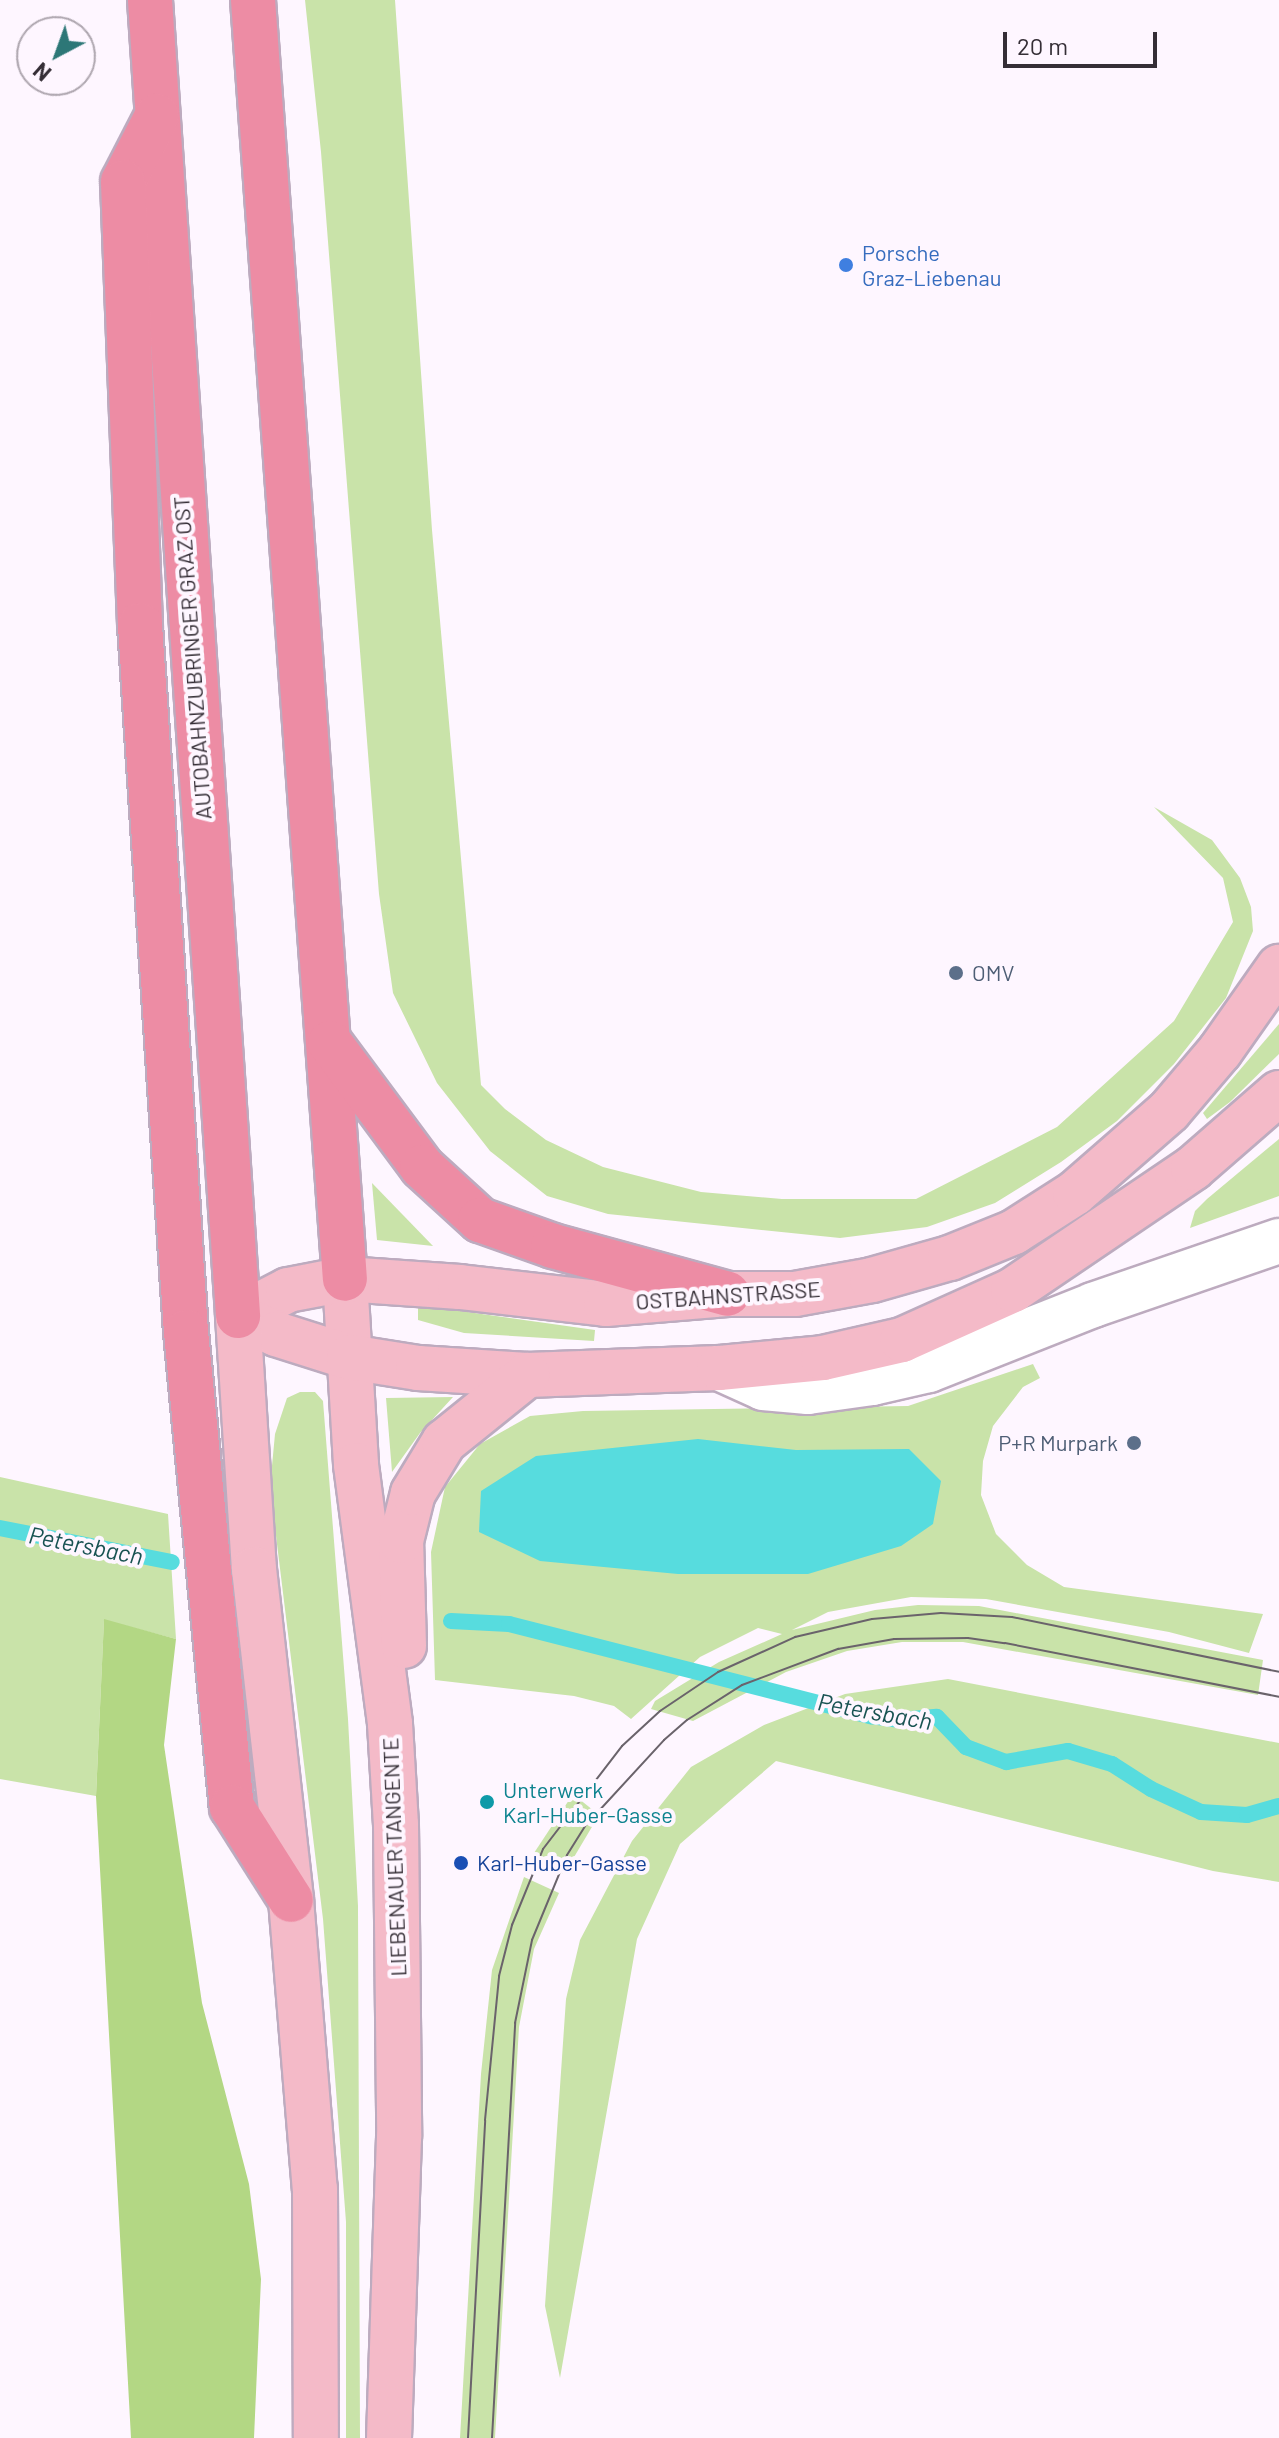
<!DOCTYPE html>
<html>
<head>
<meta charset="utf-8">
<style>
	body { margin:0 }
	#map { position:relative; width:1279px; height:2438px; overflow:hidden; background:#fef6ff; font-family:Barlow,sans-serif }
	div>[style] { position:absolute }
	.green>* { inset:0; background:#c9e3a9 }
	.forest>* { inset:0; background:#b3d784 }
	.water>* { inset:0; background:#57dcde }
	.stream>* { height:16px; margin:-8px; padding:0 8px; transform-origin:8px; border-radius:8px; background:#57dcde }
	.roads { filter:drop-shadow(2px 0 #bdabbf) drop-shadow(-2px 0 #bdabbf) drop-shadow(0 2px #bdabbf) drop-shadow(0 -2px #bdabbf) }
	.minor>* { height:44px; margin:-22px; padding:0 22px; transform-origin:22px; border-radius:22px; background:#fff }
	.major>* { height:44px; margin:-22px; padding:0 22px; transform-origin:22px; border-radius:22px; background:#f4bac8 }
	.highway>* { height:44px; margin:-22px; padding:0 22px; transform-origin:22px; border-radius:22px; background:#ed8ca4 }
	.tram>* { height:2px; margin:-1px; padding:0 1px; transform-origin:1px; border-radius:1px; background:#6a636b }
	.dots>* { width:22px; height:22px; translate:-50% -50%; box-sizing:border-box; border:4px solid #fef6ff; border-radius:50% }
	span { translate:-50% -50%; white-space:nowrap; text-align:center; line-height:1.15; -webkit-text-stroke:8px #fef6ff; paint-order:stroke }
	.shop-label { font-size:22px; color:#366cbe }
	.left { translate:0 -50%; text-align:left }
	.street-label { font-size:22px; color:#352e36 }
	.service-label { font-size:22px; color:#4e5e75 }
	.right { translate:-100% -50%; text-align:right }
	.culture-label { font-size:22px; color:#0d838f }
	.transit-label { font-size:22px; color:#164399 }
	.water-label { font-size:24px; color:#185252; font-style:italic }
	.north { position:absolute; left:16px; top:16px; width:80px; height:80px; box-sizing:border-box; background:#fef6ff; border:2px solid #aea6af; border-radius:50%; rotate:221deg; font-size:22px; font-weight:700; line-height:32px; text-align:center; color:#352e36 }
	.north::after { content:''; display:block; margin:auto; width:28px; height:36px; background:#2d7777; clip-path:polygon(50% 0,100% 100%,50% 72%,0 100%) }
	.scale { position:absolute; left:1003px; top:32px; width:154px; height:36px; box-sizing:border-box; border:4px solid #352e36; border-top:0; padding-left:10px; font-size:24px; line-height:28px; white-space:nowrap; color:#352e36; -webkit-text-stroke:6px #fef6ff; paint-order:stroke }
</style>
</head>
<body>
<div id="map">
	<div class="green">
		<div style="clip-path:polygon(305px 0,395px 0,432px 530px,481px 1085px,505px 1109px,546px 1140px,603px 1167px,701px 1192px,782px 1199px,916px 1199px,1057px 1127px,1174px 1021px,1233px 922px,1223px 878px,1154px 807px,1212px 840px,1240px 878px,1251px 907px,1253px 931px,1226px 998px,1174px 1064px,1117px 1121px,1061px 1162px,995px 1203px,927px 1227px,840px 1238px,608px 1214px,547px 1196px,490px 1151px,437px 1083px,393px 993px,379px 894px,321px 152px)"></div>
		<div style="clip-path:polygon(1279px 1024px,1279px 1054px,1230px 1102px,1207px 1119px,1203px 1113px)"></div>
		<div style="clip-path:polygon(1279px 1139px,1279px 1196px,1190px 1228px,1195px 1211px,1207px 1199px)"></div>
		<div style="clip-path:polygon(372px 1183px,433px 1246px,377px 1240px)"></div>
		<div style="clip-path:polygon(418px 1305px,595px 1330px,594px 1341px,464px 1333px,418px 1320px)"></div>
		<div style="clip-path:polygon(1033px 1364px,1040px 1378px,1023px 1387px,993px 1426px,983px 1461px,981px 1495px,996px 1534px,1027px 1565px,1064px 1587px,1263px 1614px,1249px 1653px,1169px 1632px,986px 1599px,911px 1597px,828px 1612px,792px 1630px,875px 1610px,918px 1605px,979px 1606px,1263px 1660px,1258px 1695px,963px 1642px,902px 1642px,847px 1651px,786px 1672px,693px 1721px,651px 1709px,655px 1701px,719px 1662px,782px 1634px,758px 1628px,700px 1657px,631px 1719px,614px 1706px,574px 1696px,435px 1680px,431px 1552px,445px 1487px,480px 1444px,530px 1416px,583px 1411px,908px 1406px)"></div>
		<div style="clip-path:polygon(300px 1392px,315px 1392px,323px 1401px,348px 1719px,358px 1906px,360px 2438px,346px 2438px,346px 2222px,323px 1919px,270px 1487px,275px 1434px,287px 1398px)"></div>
		<div style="clip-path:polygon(453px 1397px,420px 1433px,392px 1472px,386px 1398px)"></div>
		<div style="clip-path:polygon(0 1477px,168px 1514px,176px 1639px,104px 1620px,96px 1796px,0 1779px)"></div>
		<div style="clip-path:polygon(948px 1679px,1279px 1743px,1279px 1882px,1213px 1871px,776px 1761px,680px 1844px,637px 1939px,560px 2378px,545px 2306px,566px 1999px,580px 1940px,632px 1841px,691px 1767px,764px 1725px,845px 1694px)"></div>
		<div style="clip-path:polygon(573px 1794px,599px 1815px,564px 1874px,530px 1859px)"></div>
		<div style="clip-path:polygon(524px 1877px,559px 1893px,534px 1949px,519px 2027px,495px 2438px,460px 2438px,481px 2074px,492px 1970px)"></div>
	</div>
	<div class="forest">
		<div style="clip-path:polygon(104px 1619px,176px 1639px,164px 1745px,202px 2003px,249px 2184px,261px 2279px,254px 2438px,131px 2438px,96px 1796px)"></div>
	</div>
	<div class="water">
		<div style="clip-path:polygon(698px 1439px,796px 1450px,909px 1449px,941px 1481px,933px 1524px,901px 1546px,808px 1574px,678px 1574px,540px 1561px,479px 1532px,481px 1491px,536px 1456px)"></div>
	</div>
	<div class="stream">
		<div style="left:0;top:1528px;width:175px;rotate:11.2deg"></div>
		<div style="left:451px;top:1621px;width:58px;rotate:3deg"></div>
		<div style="left:509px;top:1624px;width:374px;rotate:14.3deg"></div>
		<div style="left:871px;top:1716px;width:29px;rotate:8deg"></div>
		<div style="left:900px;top:1720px;width:37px;rotate:-5deg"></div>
		<div style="left:937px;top:1717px;width:42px;rotate:46deg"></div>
		<div style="left:966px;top:1747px;width:43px;rotate:20.6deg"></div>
		<div style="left:1006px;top:1762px;width:63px;rotate:-10.1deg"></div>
		<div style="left:1068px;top:1751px;width:46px;rotate:16.5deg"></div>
		<div style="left:1112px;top:1764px;width:46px;rotate:32.7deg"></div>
		<div style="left:1151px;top:1789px;width:55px;rotate:24.7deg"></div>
		<div style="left:1201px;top:1812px;width:46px;rotate:3.7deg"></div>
		<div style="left:1247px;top:1815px;width:33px;rotate:-16deg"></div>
	</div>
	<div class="roads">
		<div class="minor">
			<div style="left:719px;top:1368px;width:48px;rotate:24.4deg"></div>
			<div style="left:763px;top:1388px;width:45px;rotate:5.1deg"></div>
			<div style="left:808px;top:1392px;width:65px;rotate:-8deg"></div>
			<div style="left:872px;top:1383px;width:58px;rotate:-12.8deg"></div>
			<div style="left:929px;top:1370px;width:176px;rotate:-21.6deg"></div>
			<div style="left:1093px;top:1305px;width:197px;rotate:-19deg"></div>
		</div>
		<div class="major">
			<div style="left:345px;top:1279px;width:186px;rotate:86.6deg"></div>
			<div style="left:356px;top:1465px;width:261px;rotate:82.5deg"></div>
			<div style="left:390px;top:1724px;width:101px;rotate:86.6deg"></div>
			<div style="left:396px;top:1825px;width:312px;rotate:89.4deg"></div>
			<div style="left:399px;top:2137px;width:301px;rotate:91.9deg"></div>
			<div style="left:238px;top:1316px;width:56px;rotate:-27.5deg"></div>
			<div style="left:288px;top:1290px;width:58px;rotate:-10.9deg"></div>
			<div style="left:345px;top:1279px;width:115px;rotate:4deg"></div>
			<div style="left:460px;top:1287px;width:147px;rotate:6.6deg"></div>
			<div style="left:606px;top:1304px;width:122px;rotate:-4.7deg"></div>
			<div style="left:728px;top:1294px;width:67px"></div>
			<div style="left:795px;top:1294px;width:78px;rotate:-10.3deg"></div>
			<div style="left:872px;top:1280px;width:81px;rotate:-15.8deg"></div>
			<div style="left:950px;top:1258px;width:69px;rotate:-22.1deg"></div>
			<div style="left:1014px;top:1232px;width:72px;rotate:-32.6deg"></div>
			<div style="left:1075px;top:1193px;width:125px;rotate:-41.1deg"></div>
			<div style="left:1169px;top:1111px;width:79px;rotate:-49.6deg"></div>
			<div style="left:1220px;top:1051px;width:103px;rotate:-54.9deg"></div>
			<div style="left:238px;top:1316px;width:42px;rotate:25.3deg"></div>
			<div style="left:276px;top:1334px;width:77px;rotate:17.5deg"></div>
			<div style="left:349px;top:1357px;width:70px;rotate:9.1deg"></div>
			<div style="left:418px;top:1368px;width:109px;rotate:3.7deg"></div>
			<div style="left:527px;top:1375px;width:192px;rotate:-2.1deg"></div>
			<div style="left:719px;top:1368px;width:104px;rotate:-5.5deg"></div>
			<div style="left:823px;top:1358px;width:81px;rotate:-12.8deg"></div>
			<div style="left:902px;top:1340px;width:122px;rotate:-24.2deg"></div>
			<div style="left:1013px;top:1290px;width:217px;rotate:-34.1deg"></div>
			<div style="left:1193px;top:1168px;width:114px;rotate:-41.1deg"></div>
			<div style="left:238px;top:1316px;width:254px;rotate:86.4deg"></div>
			<div style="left:254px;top:1569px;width:333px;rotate:83.6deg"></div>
			<div style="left:291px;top:1900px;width:290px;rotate:85.3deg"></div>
			<div style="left:315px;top:2189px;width:249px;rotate:89.8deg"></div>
			<div style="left:404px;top:1646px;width:105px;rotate:-91.6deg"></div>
			<div style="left:401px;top:1541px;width:49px;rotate:-76deg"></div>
			<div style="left:413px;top:1493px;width:60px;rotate:-58.7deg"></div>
			<div style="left:444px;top:1442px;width:107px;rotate:-38.9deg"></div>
		</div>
		<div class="highway">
			<div style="left:150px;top:0;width:1319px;rotate:86.17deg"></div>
			<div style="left:253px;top:0;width:1282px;rotate:85.89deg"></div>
			<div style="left:157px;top:116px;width:74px;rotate:117.3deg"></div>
			<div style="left:123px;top:182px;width:443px;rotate:87.8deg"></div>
			<div style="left:140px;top:625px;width:708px;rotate:86.28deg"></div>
			<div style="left:186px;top:1332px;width:477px;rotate:84.5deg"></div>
			<div style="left:232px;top:1807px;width:110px;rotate:57.6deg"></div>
			<div style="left:330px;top:1043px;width:154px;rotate:53.4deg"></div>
			<div style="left:422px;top:1167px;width:79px;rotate:42.4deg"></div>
			<div style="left:480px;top:1220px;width:77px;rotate:19.6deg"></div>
			<div style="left:553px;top:1246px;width:181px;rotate:15.3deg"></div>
		</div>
	</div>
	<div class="tram">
		<div style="left:468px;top:2438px;width:318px;rotate:-86.9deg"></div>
		<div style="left:485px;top:2120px;width:145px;rotate:-84.4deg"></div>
		<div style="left:499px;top:1976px;width:53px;rotate:-75.7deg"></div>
		<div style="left:512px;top:1925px;width:82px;rotate:-67.8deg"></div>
		<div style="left:543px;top:1849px;width:130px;rotate:-52.5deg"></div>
		<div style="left:622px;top:1746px;width:52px;rotate:-42.6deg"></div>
		<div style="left:660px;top:1711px;width:70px;rotate:-33.9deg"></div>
		<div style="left:718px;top:1672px;width:85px;rotate:-24.4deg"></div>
		<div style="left:795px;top:1637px;width:79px;rotate:-13.2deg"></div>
		<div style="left:872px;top:1619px;width:69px;rotate:-5deg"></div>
		<div style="left:941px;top:1613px;width:71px;rotate:3.2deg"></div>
		<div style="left:1012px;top:1617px;width:273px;rotate:11.6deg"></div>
		<div style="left:492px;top:2438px;width:416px;rotate:-86.8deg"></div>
		<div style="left:515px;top:2023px;width:85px;rotate:-78.4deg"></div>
		<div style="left:532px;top:1940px;width:92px;rotate:-67.6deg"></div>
		<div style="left:567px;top:1855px;width:34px;rotate:-58deg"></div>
		<div style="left:585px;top:1826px;width:117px;rotate:-47.4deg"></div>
		<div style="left:664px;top:1740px;width:30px;rotate:-41deg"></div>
		<div style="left:687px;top:1720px;width:65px;rotate:-32.5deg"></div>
		<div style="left:742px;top:1685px;width:103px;rotate:-20.6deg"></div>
		<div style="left:838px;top:1649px;width:57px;rotate:-10.1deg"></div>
		<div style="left:894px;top:1639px;width:74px;rotate:-0.8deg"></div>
		<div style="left:968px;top:1638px;width:37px;rotate:8deg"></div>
		<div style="left:1005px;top:1643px;width:279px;rotate:11.1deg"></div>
	</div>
	<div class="dots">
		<div style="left:846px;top:265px;background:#3f7fe0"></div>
		<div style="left:956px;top:973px;background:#5c6f8a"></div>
		<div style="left:1134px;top:1443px;background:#5c6f8a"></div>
		<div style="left:487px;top:1802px;background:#0f9aa8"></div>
		<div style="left:461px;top:1863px;background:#1a4fb4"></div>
	</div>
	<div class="shop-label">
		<span class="left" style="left:862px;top:265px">Porsche<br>Graz-Liebenau</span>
	</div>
	<div class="street-label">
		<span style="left:192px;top:658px;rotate:-94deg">AUTOBAHNZUBRINGER GRAZ OST</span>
		<span style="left:728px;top:1295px;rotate:-4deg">OSTBAHNSTRASSE</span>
		<span style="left:394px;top:1857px;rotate:-92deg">LIEBENAUER TANGENTE</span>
	</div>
	<div class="service-label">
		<span class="left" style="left:972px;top:973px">OMV</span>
		<span class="right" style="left:1118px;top:1443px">P+R Murpark</span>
	</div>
	<div class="culture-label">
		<span class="left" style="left:503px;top:1802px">Unterwerk<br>Karl-Huber-Gasse</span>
	</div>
	<div class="transit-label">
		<span class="left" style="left:477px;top:1863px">Karl-Huber-Gasse</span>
	</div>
	<div class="water-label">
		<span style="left:86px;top:1545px;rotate:11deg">Petersbach</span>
		<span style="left:875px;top:1711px;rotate:10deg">Petersbach</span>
	</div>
	<div class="north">N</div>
	<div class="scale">20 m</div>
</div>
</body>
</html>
